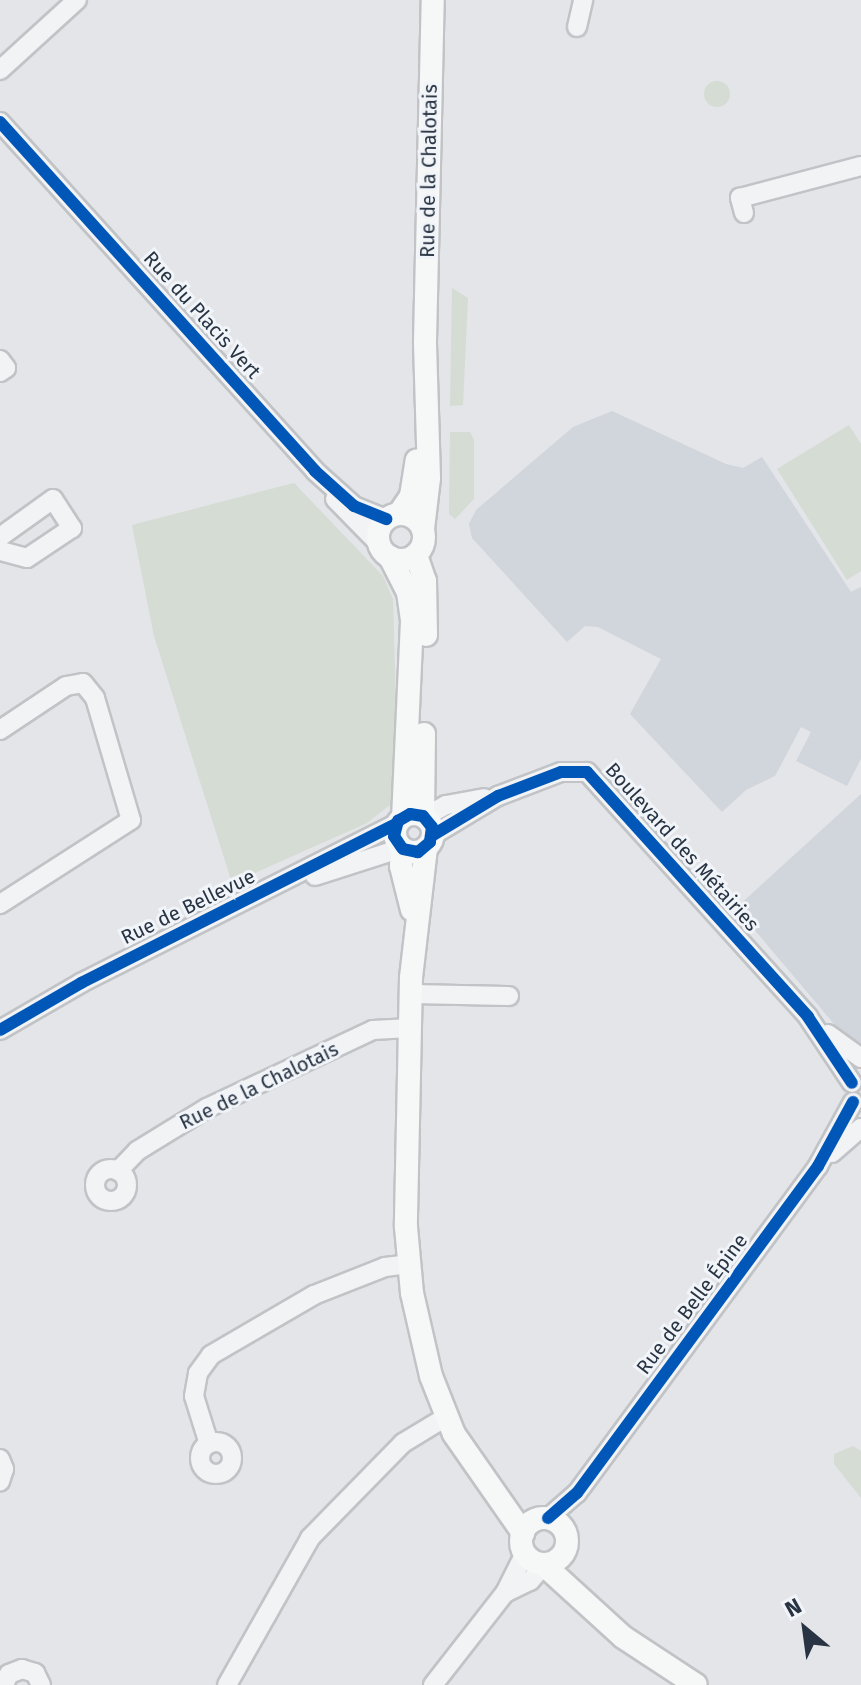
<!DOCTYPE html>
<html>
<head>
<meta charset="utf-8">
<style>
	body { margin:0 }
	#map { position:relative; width:861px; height:1685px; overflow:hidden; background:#e3e5e8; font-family:"Fira Sans",sans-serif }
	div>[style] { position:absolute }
	.built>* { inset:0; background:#d1d5dc }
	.green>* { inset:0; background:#d4dcd3 }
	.round { border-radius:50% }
	.roads { filter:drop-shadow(2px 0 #c1c3c6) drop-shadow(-2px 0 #c1c3c6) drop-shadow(0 2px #c1c3c6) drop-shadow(0 -2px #c1c3c6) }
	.minor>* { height:18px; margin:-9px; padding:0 9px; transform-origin:9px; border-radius:9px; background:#f2f3f5 }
	.minor>.ring { margin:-9px; padding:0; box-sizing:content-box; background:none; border:18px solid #f2f3f5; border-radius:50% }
	.major>* { height:22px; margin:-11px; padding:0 11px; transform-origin:11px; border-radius:11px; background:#f6f7f7 }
	.major>.ring { margin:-11px; padding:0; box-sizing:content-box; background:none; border:22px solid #f6f7f7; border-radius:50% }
	.cycleway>* { height:12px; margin:-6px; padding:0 6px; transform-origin:6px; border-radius:6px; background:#0057b8 }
	span { translate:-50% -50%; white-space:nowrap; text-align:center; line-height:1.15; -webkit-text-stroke:6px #f1f4f8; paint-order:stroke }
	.street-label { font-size:20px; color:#283443 }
	.north { position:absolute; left:765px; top:1589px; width:80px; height:80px; -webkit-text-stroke:6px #f1f4f8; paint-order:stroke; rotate:331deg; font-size:22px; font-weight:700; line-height:32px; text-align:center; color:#283443 }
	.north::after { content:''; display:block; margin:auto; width:28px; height:36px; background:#283443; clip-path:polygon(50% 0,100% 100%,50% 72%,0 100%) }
</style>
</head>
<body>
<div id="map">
	<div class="built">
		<div style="clip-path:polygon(612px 411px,726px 464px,743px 468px,762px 457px,851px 592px,861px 587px,861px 759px,847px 786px,796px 761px,811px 732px,801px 727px,775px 776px,746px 790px,722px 812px,630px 714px,661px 659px,598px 627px,585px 626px,567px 642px,472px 538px,469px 524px,476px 510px,573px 427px)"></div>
		<div style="clip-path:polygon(861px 794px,861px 1043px,851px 1044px,736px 908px)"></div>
	</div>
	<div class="green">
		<div class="round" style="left:704px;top:81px;width:26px;height:26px"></div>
		<div style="clip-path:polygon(452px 288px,468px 298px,463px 405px,450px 406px)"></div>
		<div style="clip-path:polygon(849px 425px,861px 444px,861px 571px,847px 580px,777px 469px)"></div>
		<div style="clip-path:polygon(450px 432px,470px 432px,474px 440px,474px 499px,455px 519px,449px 514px)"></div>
		<div style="clip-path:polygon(294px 483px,383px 576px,393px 599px,398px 784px,390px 805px,367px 823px,232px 883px,154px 636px,132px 525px)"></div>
		<div style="clip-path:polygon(853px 1446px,861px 1451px,861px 1498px,834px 1464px,834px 1454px)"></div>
	</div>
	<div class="roads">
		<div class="minor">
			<div style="left:577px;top:27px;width:28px;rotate:-77deg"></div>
			<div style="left:0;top:70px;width:104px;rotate:-42.3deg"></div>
			<div style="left:0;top:122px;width:470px;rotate:47.9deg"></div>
			<div style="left:315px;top:471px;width:52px;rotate:41.9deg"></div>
			<div style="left:354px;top:506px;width:35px;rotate:22deg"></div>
			<div style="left:744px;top:213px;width:16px;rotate:-105deg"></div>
			<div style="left:740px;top:198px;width:125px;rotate:-14.8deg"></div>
			<div style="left:0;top:360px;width:10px;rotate:53deg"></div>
			<div style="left:6px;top:368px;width:7px;rotate:146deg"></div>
			<div style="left:335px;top:499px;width:63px;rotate:45.6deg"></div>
			<div style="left:0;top:537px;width:65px;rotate:-35.6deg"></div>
			<div style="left:53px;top:499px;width:35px;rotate:57deg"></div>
			<div style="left:72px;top:528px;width:54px;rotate:146.3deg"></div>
			<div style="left:27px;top:558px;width:28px;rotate:-165deg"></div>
			<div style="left:0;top:730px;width:79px;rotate:-33.7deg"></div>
			<div style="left:66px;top:686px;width:17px;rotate:-10deg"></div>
			<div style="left:83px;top:683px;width:19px;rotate:51deg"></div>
			<div style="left:95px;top:698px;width:127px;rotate:73.6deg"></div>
			<div style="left:131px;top:820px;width:156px;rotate:147.3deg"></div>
			<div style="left:425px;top:817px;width:24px;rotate:-30deg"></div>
			<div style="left:446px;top:805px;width:39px;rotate:-10deg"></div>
			<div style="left:433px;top:835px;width:76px;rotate:-31deg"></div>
			<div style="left:498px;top:796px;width:67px;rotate:-20.9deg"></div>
			<div style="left:561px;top:772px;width:26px"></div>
			<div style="left:587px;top:772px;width:330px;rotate:47.9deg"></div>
			<div style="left:808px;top:1017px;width:79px;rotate:56.3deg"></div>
			<div style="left:315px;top:876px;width:91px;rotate:-17.8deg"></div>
			<div style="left:411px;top:994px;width:98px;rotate:1.2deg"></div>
			<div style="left:0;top:1030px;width:94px;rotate:-30.1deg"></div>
			<div style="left:81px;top:983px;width:353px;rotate:-26.8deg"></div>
			<div style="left:828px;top:1034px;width:41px;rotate:36deg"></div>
			<div style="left:832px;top:1153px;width:38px;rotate:-41deg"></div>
			<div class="ring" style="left:95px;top:1169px;width:14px;height:14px"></div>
			<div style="left:118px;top:1171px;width:28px;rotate:-46deg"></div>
			<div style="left:137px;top:1151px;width:82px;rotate:-31.6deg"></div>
			<div style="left:207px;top:1108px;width:183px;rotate:-25.2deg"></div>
			<div style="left:373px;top:1030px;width:37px;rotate:-3deg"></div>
			<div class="ring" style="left:200px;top:1442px;width:14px;height:14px"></div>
			<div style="left:209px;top:1444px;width:50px;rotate:-107.4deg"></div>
			<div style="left:194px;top:1396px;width:23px;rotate:-80deg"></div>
			<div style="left:198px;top:1373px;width:22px;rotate:-54deg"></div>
			<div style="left:211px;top:1355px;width:119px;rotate:-30.2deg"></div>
			<div style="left:314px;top:1295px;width:76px;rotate:-21.5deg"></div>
			<div style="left:385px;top:1267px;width:24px;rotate:-7deg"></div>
			<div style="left:0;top:1459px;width:11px;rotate:68deg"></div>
			<div style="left:4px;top:1469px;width:13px;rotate:108deg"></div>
			<div style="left:548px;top:1518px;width:38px;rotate:-41deg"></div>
			<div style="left:577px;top:1493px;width:406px;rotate:-53.6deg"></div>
			<div style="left:818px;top:1166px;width:73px;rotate:-61.3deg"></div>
			<div style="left:505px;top:1593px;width:28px;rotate:-26deg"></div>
			<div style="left:530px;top:1581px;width:21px;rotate:-49deg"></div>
			<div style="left:4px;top:1685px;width:12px;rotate:-66deg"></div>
			<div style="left:9px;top:1674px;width:14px;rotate:-21deg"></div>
			<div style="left:22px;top:1669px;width:14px;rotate:17deg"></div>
			<div style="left:35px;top:1673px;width:13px;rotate:63deg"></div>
			<div style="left:227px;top:1685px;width:169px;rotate:-60.5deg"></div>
			<div style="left:310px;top:1538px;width:133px;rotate:-45.6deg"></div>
			<div style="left:403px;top:1443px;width:50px;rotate:-31.2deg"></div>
			<div style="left:433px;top:1685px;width:117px;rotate:-52deg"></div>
			<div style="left:505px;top:1593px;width:45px;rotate:-63.4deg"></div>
		</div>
		<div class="major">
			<div style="left:399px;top:514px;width:22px;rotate:-56deg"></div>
			<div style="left:411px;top:496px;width:36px;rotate:-81deg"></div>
			<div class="ring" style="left:378px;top:514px;width:24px;height:24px"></div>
			<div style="left:423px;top:529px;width:51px;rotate:-83.3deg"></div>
			<div style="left:429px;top:478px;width:137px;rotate:-91.7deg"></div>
			<div style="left:425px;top:341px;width:341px;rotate:-88.7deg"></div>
			<div style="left:416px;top:555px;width:28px;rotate:71deg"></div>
			<div style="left:425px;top:581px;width:54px;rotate:88.9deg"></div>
			<div style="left:390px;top:557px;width:39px;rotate:63deg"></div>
			<div style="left:408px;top:592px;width:29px;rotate:82deg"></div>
			<div style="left:412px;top:621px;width:196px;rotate:92.6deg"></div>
			<div class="ring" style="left:395px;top:814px;width:16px;height:16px"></div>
			<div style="left:423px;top:816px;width:82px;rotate:-89.3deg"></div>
			<div style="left:426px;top:848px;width:131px;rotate:96.6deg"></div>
			<div style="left:411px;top:978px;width:249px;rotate:91.2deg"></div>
			<div style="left:406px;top:1227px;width:66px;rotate:84.8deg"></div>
			<div style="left:412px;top:1293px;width:85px;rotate:77.1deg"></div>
			<div style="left:431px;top:1376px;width:62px;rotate:68.4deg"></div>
			<div style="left:454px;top:1434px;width:121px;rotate:55.1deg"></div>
			<div style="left:403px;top:849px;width:17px;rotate:97deg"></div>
			<div style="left:401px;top:866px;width:45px;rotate:76deg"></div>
			<div class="ring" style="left:521px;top:1518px;width:24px;height:24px"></div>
			<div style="left:544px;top:1565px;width:107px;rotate:42.3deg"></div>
			<div style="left:623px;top:1637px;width:87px;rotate:33.3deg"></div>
		</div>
	</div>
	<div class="cycleway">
		<div style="left:0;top:122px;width:470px;rotate:47.9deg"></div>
		<div style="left:315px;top:471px;width:52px;rotate:41.9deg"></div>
		<div style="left:354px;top:506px;width:35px;rotate:22deg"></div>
		<div style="left:433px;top:835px;width:76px;rotate:-31deg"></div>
		<div style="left:498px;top:796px;width:67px;rotate:-20.9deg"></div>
		<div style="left:561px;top:772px;width:26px"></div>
		<div style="left:587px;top:772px;width:330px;rotate:47.9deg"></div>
		<div style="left:808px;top:1017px;width:79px;rotate:56.3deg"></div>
		<div style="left:402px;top:848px;width:14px;rotate:-124deg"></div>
		<div style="left:394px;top:836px;width:16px;rotate:-75deg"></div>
		<div style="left:398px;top:821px;width:14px;rotate:-30deg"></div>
		<div style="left:410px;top:814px;width:13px;rotate:9deg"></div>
		<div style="left:423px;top:816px;width:14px;rotate:51deg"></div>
		<div style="left:432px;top:827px;width:15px;rotate:98deg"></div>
		<div style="left:430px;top:842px;width:16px;rotate:140deg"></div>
		<div style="left:418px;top:852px;width:15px;rotate:-169deg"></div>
		<div style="left:0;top:1030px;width:94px;rotate:-30.1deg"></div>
		<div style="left:81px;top:983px;width:353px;rotate:-26.8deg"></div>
		<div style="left:548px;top:1518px;width:38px;rotate:-41deg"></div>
		<div style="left:577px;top:1493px;width:406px;rotate:-53.6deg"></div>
		<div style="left:818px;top:1166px;width:73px;rotate:-61.3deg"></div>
	</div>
	<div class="street-label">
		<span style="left:429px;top:171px;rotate:-89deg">Rue de la Chalotais</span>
		<span style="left:202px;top:315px;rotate:48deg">Rue du Placis Vert</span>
		<span style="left:682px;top:847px;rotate:48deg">Boulevard des Métairies</span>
		<span style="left:188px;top:907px;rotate:-26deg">Rue de Bellevue</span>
		<span style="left:259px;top:1086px;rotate:-26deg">Rue de la Chalotais</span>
		<span style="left:692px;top:1304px;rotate:-53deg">Rue de Belle Épine</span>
	</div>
	<div class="north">N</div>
</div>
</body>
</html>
